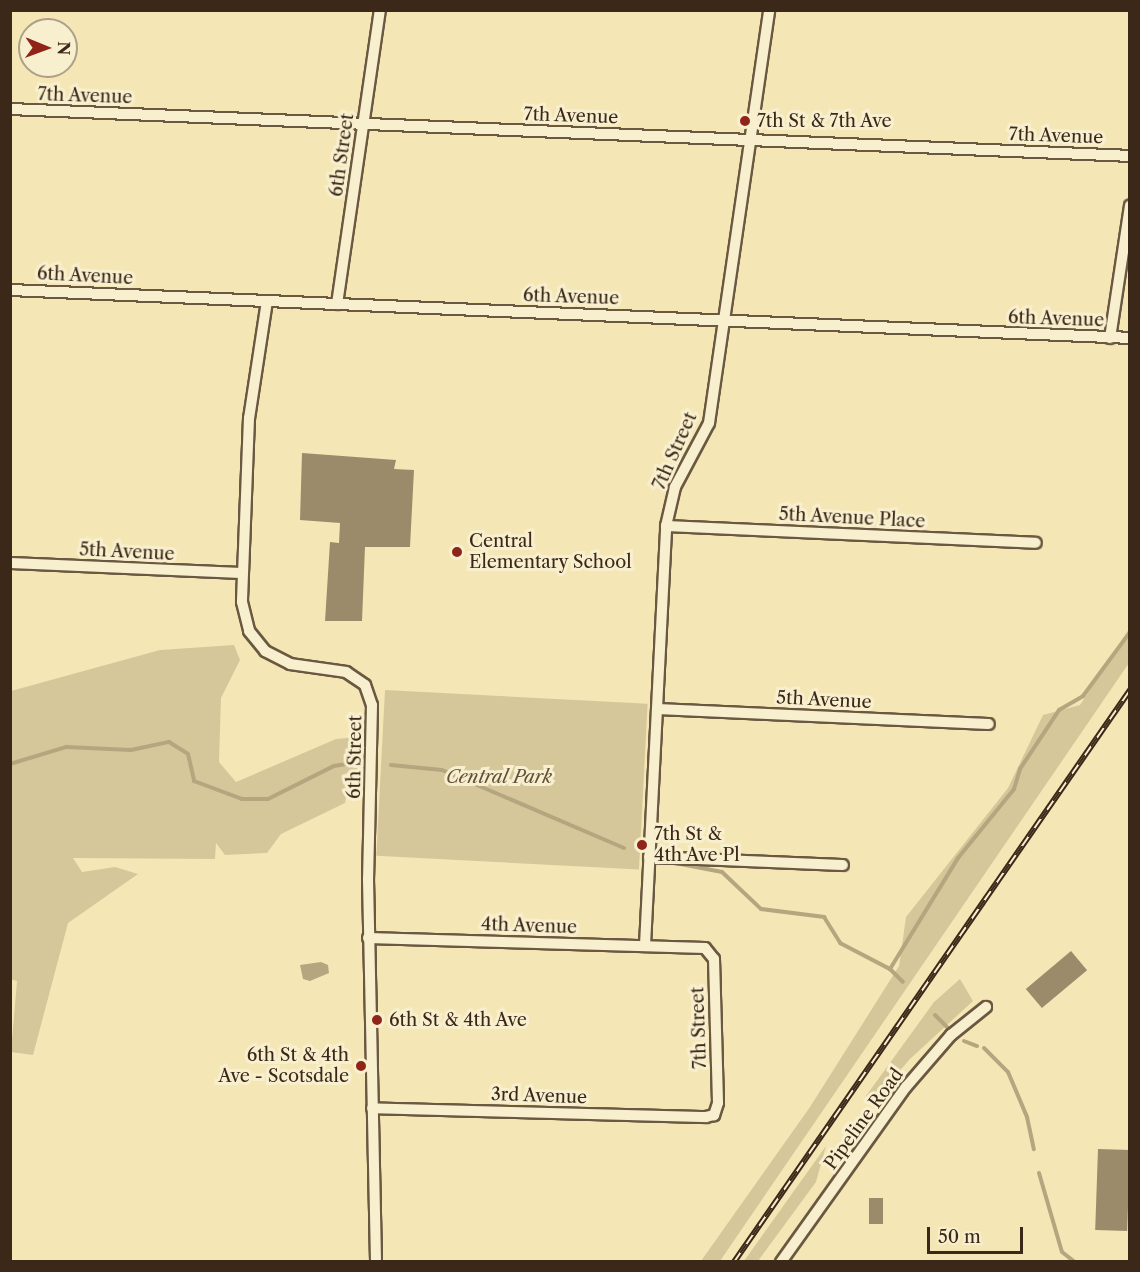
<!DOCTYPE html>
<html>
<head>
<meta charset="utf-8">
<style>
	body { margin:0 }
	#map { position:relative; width:1140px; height:1272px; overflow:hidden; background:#f5e7b5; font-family:"Libre Caslon Text",serif }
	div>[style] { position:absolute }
	.green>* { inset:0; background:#d5c79a; transform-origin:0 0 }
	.water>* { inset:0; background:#b6a680 }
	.stream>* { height:4px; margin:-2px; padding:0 2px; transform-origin:2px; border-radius:2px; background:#b6a680 }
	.building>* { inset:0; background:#9c8b6a; transform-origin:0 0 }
	.roads { filter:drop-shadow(2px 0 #6a5840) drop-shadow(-2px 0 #6a5840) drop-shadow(0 2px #6a5840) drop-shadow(0 -2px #6a5840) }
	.minor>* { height:10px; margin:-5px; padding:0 5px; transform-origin:5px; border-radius:5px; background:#f8efcf }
	.rail>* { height:6px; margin-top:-3px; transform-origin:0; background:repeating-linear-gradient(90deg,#f8efcf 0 11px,#3b2819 0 22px); box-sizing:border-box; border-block:2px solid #3b2819 }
	.dots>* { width:16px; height:16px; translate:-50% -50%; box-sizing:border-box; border:3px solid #f8efcf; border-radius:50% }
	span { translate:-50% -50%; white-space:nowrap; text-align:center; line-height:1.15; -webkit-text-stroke:6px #f8efcf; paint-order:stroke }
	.street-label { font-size:18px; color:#3b2819 }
	.poi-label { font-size:18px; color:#3b2819 }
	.left { translate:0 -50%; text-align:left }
	.right { translate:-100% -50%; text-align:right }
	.park-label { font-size:18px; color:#625039; font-style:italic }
	.frame { position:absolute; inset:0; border:12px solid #3b2819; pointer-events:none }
	.north { position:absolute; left:18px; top:18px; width:60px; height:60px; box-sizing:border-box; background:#f8efcf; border:2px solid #ac9f86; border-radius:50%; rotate:91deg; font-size:16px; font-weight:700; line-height:24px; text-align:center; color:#3b2819 }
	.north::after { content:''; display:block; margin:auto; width:21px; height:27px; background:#8f2418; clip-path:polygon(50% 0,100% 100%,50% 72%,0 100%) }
	.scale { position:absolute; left:927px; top:1227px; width:96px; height:27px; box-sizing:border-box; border:3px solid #3b2819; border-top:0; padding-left:8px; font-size:18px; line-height:21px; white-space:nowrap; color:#3b2819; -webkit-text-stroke:4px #f8efcf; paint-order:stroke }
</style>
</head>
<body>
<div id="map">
	<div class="green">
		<div style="clip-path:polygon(1129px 629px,1129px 663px,720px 1261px,701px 1261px,810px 1107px,899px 966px,906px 917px,1008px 788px,1043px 715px,1080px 705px)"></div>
		<div style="clip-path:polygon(234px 645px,240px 660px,221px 698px,219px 762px,236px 782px,336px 739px,359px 737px,358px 769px,342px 775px,349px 779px,345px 803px,281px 834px,267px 853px,225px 855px,216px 843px,215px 859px,73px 858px,82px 872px,115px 867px,138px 874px,68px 923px,33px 1055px,11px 1052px,17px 981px,10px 979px,11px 691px,160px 650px)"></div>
		<div style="left:385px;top:690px;width:263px;height:166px;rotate:3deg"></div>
		<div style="clip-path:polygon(960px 979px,973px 1001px,910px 1059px,872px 1103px,866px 1096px,934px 1002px)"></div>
		<div style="clip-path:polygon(826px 1146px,816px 1182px,758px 1261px,744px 1261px)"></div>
	</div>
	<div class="water">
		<div style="clip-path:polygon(321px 962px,328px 965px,329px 973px,310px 981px,303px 979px,300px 965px)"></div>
	</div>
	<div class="stream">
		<div style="left:10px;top:764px;width:59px;rotate:-16.9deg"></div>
		<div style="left:66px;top:747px;width:65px;rotate:2.6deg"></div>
		<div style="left:131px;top:750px;width:39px;rotate:-12deg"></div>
		<div style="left:169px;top:742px;width:22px;rotate:32deg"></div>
		<div style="left:188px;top:754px;width:28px;rotate:77deg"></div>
		<div style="left:194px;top:781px;width:51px;rotate:20.6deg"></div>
		<div style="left:242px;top:799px;width:26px"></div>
		<div style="left:268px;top:799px;width:74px;rotate:-26.6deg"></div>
		<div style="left:334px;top:766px;width:20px;rotate:-9deg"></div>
		<div style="left:391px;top:765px;width:51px;rotate:5.6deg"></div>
		<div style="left:442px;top:770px;width:198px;rotate:23.2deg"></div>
		<div style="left:670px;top:862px;width:53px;rotate:10.9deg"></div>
		<div style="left:722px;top:872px;width:54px;rotate:43.5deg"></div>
		<div style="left:761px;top:909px;width:64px;rotate:7.2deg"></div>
		<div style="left:824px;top:917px;width:31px;rotate:58deg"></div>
		<div style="left:840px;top:943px;width:56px;rotate:27.5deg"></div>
		<div style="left:890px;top:969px;width:18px;rotate:45deg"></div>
		<div style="left:890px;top:969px;width:130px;rotate:-58.5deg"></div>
		<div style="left:958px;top:858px;width:89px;rotate:-50.9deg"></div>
		<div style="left:1014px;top:789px;width:21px;rotate:-73deg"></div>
		<div style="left:1020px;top:769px;width:71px;rotate:-56.5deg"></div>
		<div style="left:1059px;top:710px;width:28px;rotate:-30deg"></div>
		<div style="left:1083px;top:696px;width:79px;rotate:-53.7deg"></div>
		<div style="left:935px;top:1015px;width:17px;rotate:45deg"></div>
		<div style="left:964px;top:1041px;width:14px;rotate:21deg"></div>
		<div style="left:984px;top:1048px;width:34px;rotate:45deg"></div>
		<div style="left:1008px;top:1072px;width:49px;rotate:67.1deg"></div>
		<div style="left:1027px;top:1117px;width:33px;rotate:78deg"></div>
		<div style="left:1039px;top:1173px;width:82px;rotate:73.8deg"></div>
		<div style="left:1062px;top:1252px;width:16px;rotate:38deg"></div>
	</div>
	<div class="building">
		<div style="clip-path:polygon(302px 453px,396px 460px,394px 469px,414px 470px,410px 547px,365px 547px,362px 621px,325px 621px,330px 542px,339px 543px,340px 523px,300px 520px)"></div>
		<div style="left:1071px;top:951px;width:25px;height:59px;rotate:50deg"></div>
		<div style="left:1098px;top:1149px;width:32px;height:81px;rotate:2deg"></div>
		<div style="left:869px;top:1198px;width:14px;height:26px"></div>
	</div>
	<div class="roads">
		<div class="minor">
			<div style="left:10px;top:109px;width:1121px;rotate:2.4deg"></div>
			<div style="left:10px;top:290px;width:1121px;rotate:2.45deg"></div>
			<div style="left:267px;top:301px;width:118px;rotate:98.7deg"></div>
			<div style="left:249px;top:418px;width:184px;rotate:92.2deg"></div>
			<div style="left:242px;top:602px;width:30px;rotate:76deg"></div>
			<div style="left:249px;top:631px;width:26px;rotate:51deg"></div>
			<div style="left:265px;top:651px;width:28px;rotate:27deg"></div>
			<div style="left:290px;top:664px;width:57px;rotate:8.1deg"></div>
			<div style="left:346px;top:672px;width:23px;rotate:34deg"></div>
			<div style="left:365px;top:685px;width:21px;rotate:71deg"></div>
			<div style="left:372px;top:705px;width:174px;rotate:91.3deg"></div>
			<div style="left:368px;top:879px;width:383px;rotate:88.8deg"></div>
			<div style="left:337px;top:304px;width:297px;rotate:-81.7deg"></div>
			<div style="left:1110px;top:338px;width:134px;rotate:-81.4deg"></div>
			<div style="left:666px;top:526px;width:370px;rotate:2.6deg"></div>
			<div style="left:10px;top:563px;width:232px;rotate:2.5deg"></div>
			<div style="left:657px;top:709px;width:332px;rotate:2.6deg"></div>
			<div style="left:649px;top:857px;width:194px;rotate:2.4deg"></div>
			<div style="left:368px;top:938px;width:337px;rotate:1.7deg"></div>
			<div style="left:705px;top:948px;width:14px;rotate:51deg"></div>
			<div style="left:714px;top:959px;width:144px;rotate:88.4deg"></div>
			<div style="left:718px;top:1103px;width:13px;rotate:108deg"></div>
			<div style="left:714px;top:1115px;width:8px;rotate:166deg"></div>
			<div style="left:706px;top:1117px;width:334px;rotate:-178.5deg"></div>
			<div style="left:645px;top:945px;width:420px;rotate:-87.1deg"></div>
			<div style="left:666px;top:526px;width:40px;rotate:-77deg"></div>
			<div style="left:675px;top:487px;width:72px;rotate:-62deg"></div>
			<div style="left:709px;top:423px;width:417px;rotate:-81.7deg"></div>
			<div style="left:781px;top:1262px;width:215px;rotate:-54.5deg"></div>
			<div style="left:906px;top:1087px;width:69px;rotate:-49.1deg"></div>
			<div style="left:951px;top:1035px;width:45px;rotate:-38.7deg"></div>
		</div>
	</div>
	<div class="rail">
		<div style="left:734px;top:1262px;width:696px;rotate:-55.3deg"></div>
	</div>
	<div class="dots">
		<div style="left:745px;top:121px;background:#8f2418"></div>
		<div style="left:457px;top:552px;background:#8f2418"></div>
		<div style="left:642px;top:845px;background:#8f2418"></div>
		<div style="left:377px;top:1020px;background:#8f2418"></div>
		<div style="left:361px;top:1066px;background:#8f2418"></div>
	</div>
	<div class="street-label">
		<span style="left:85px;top:96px;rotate:2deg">7th Avenue</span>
		<span style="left:571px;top:116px;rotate:2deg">7th Avenue</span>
		<span style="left:1056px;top:136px;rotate:2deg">7th Avenue</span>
		<span style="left:342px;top:155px;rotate:-82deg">6th Street</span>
		<span style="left:85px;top:276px;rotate:3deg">6th Avenue</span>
		<span style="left:571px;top:297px;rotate:2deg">6th Avenue</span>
		<span style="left:1056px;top:319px;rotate:2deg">6th Avenue</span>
		<span style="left:675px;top:451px;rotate:-66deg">7th Street</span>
		<span style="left:852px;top:518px;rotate:3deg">5th Avenue Place</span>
		<span style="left:127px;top:552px;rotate:3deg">5th Avenue</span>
		<span style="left:824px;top:700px;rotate:3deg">5th Avenue</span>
		<span style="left:355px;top:757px;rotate:-89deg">6th Street</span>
		<span style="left:529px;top:926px;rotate:2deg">4th Avenue</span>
		<span style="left:699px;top:1028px;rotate:-92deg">7th Street</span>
		<span style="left:539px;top:1096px;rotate:2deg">3rd Avenue</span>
		<span style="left:864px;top:1119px;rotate:-54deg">Pipeline Road</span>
	</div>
	<div class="poi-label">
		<span class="left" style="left:757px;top:121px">7th St &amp; 7th Ave</span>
		<span class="left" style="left:469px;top:552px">Central<br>Elementary School</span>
		<span class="left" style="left:654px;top:845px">7th St &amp;<br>4th Ave Pl</span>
		<span class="left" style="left:389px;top:1020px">6th St &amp; 4th Ave</span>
		<span class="right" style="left:349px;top:1066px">6th St &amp; 4th<br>Ave - Scotsdale</span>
	</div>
	<div class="park-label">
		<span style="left:499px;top:777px">Central Park</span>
	</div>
	<div class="frame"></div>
	<div class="north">N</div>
	<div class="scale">50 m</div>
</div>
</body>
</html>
